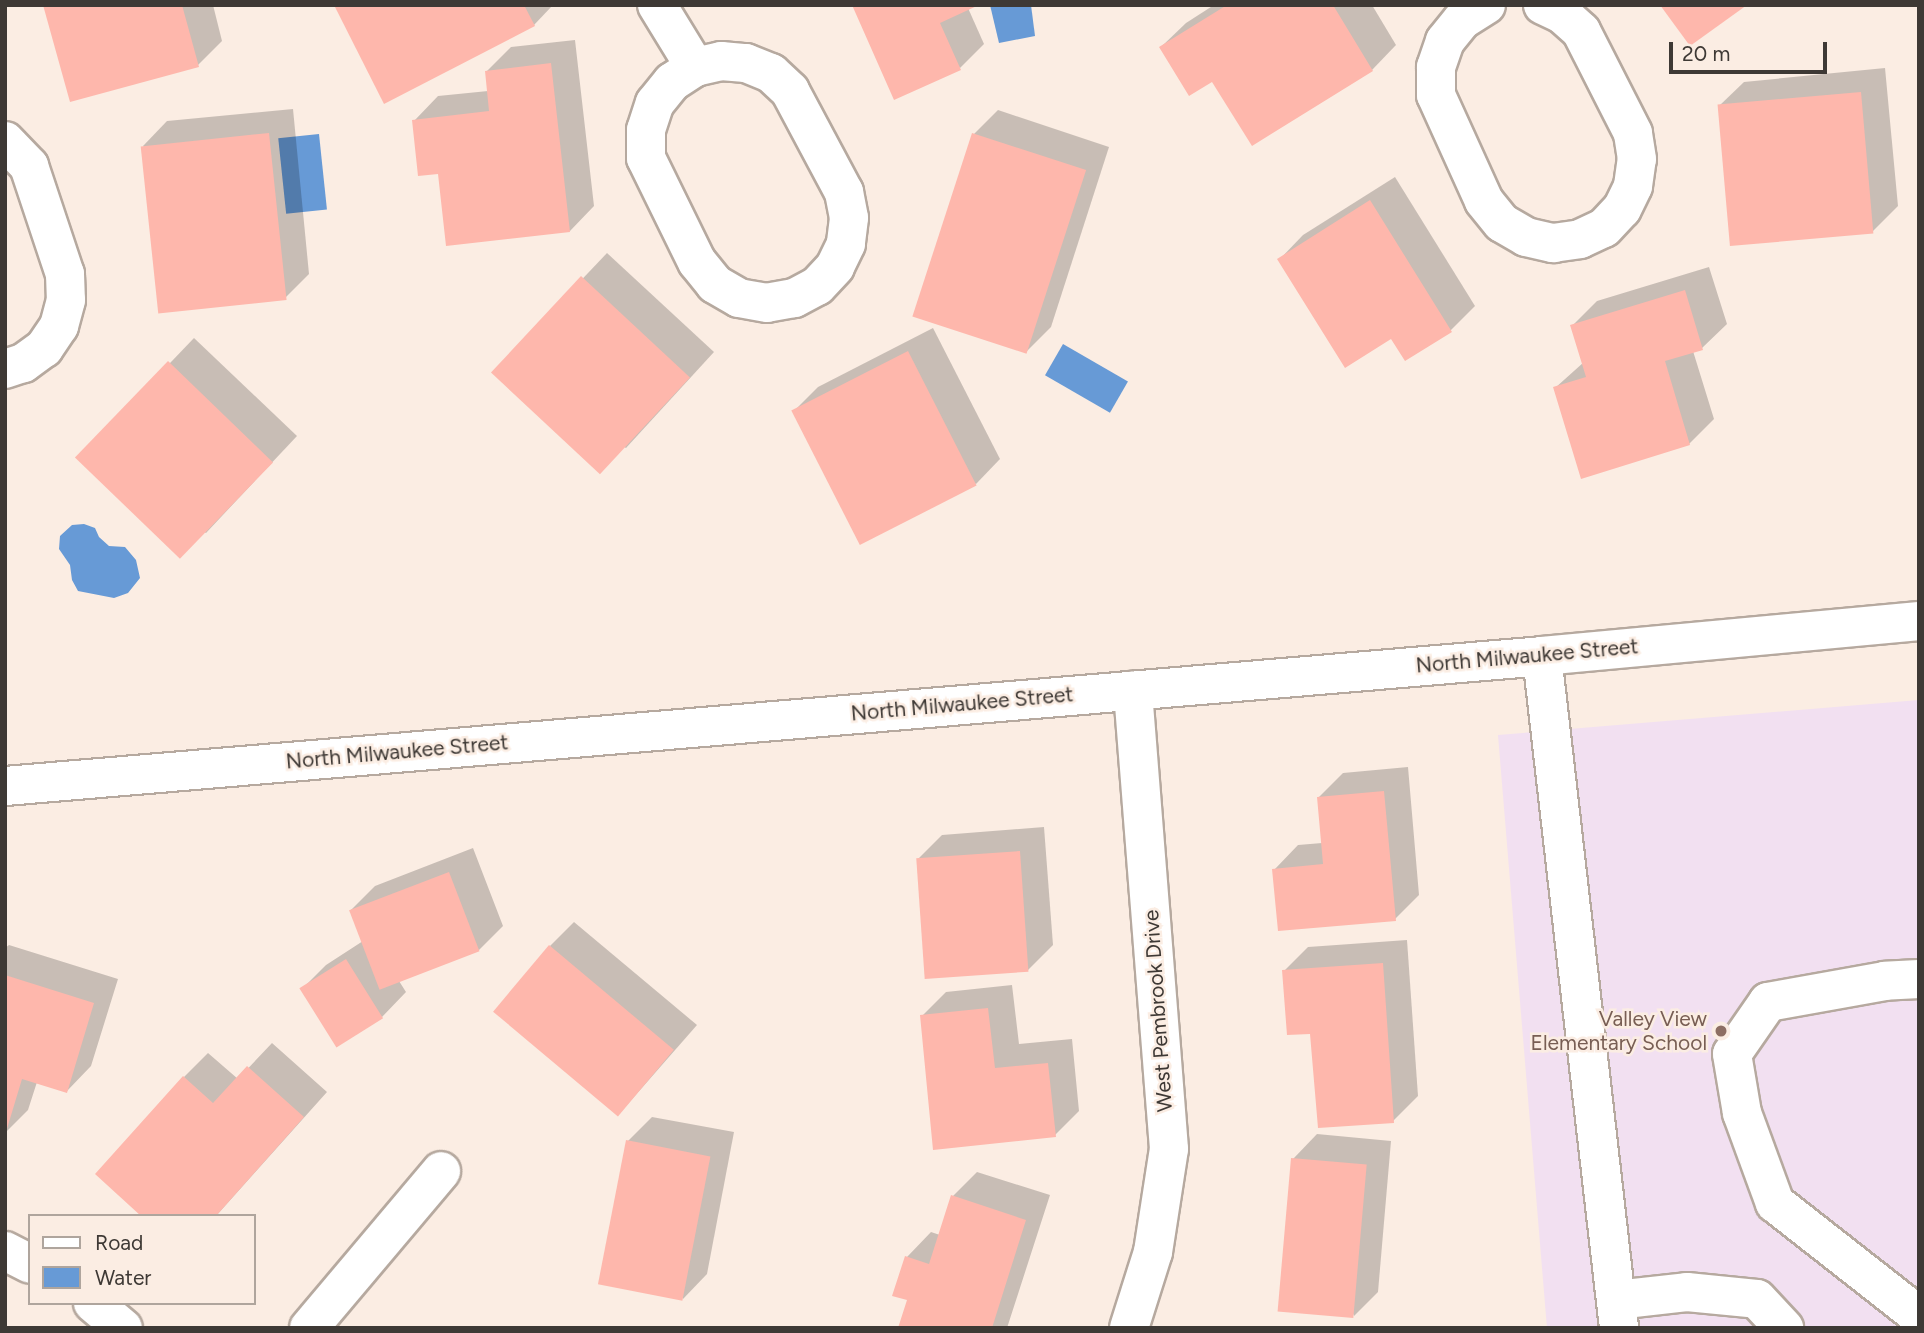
<!DOCTYPE html>
<html>
<head>
<meta charset="utf-8">
<style>
	body { margin:0 }
	#map { position:relative; width:1924px; height:1333px; overflow:hidden; background:#fbede3; font-family:Figtree,sans-serif }
	div>[style] { position:absolute }
	.education>* { inset:0; background:#f2e0f1 }
	.water>* { inset:0; background:#679ad6; transform-origin:0 0 }
	.shadow>* { inset:0; background:#0003 }
	.building>* { inset:0; background:#feb7ac; transform-origin:0 0 }
	.roads { filter:drop-shadow(2px 0 #b6a99f) drop-shadow(-2px 0 #b6a99f) drop-shadow(0 2px #b6a99f) drop-shadow(0 -2px #b6a99f) }
	.minor>* { height:38px; margin:-19px; padding:0 19px; transform-origin:19px; border-radius:19px; background:#fff }
	.dots>* { width:19px; height:19px; translate:-50% -50%; box-sizing:border-box; border:4px solid #fbede3; border-radius:50% }
	span { translate:-50% -50%; white-space:nowrap; text-align:center; line-height:1.15; -webkit-text-stroke:5px #fbede3; paint-order:stroke }
	.street-label { font-size:21px; color:#3e3935 }
	.education-label { font-size:21px; color:#785e54 }
	.right { translate:-100% -50%; text-align:right }
	.frame { position:absolute; inset:0; border:7px solid #3e3935; pointer-events:none }
	.legend { position:absolute; left:28px; top:1214px; width:228px; height:91px; box-sizing:border-box; background:#fbede3; border:2px solid #afa59d; margin:0; padding:9px 12px; list-style:none; font-size:21px; color:#3e3935 }
	.legend li { display:flex; align-items:center; gap:14px; height:35px }
	.legend b { width:35px; border:2px solid #afa59d }
	.scale { position:absolute; left:1669px; top:42px; width:158px; height:32px; box-sizing:border-box; border:4px solid #3e3935; border-top:0; padding-left:9px; font-size:21px; line-height:24px; white-space:nowrap; color:#3e3935; -webkit-text-stroke:5px #fbede3; paint-order:stroke }
</style>
</head>
<body>
<div id="map">
	<div class="education">
		<div style="clip-path:polygon(1919px 700px,1919px 1328px,1547px 1328px,1498px 735px)"></div>
	</div>
	<div class="water">
		<div style="clip-path:polygon(990px 5px,1031px 5px,1035px 36px,999px 43px)"></div>
		<div style="left:319px;top:134px;width:76px;height:41px;rotate:84deg"></div>
		<div style="left:1063px;top:344px;width:75px;height:36px;rotate:30deg"></div>
		<div style="clip-path:polygon(84px 524px,95px 528px,99px 537px,109px 546px,125px 547px,136px 560px,140px 578px,128px 593px,114px 598px,78px 591px,72px 580px,70px 565px,59px 549px,60px 536px,72px 525px)"></div>
	</div>
	<div class="shadow">
		<div style="clip-path:polygon(45px 5px,213px 5px,222px 41px,198px 65px)"></div>
		<div style="clip-path:polygon(336px 5px,553px 5px,534px 25px)"></div>
		<div style="clip-path:polygon(854px 5px,968px 8px,984px 44px,960px 68px)"></div>
		<div style="clip-path:polygon(1214px 5px,1372px 5px,1396px 45px,1372px 70px,1213px 80px,1161px 47px,1186px 23px)"></div>
		<div style="clip-path:polygon(575px 40px,594px 206px,570px 231px,440px 172px,414px 121px,438px 96px,488px 91px,486px 72px,511px 47px)"></div>
		<div style="clip-path:polygon(1885px 68px,1898px 206px,1873px 231px,1719px 106px,1744px 82px)"></div>
		<div style="clip-path:polygon(293px 109px,309px 274px,285px 298px,143px 146px,167px 121px)"></div>
		<div style="clip-path:polygon(998px 110px,1109px 147px,1051px 327px,1026px 352px,974px 134px)"></div>
		<div style="clip-path:polygon(1395px 177px,1475px 306px,1451px 330px,1392px 337px,1279px 260px,1303px 235px)"></div>
		<div style="clip-path:polygon(607px 253px,714px 352px,626px 448px,494px 372px)"></div>
		<div style="clip-path:polygon(1709px 267px,1727px 324px,1702px 348px,1693px 351px,1714px 419px,1689px 444px,1555px 388px,1584px 362px,1572px 326px,1597px 301px)"></div>
		<div style="clip-path:polygon(933px 328px,1000px 459px,976px 484px,794px 411px,818px 387px)"></div>
		<div style="clip-path:polygon(194px 338px,297px 436px,206px 533px,78px 459px)"></div>
		<div style="clip-path:polygon(1408px 767px,1419px 895px,1395px 919px,1274px 870px,1298px 845px,1322px 843px,1318px 798px,1343px 773px)"></div>
		<div style="clip-path:polygon(1044px 827px,1053px 945px,1028px 970px,918px 859px,942px 835px)"></div>
		<div style="clip-path:polygon(473px 848px,503px 926px,478px 951px,399px 981px,406px 992px,382px 1017px,302px 989px,326px 965px,363px 941px,351px 910px,375px 886px)"></div>
		<div style="clip-path:polygon(574px 922px,697px 1025px,619px 1114px,550px 946px)"></div>
		<div style="clip-path:polygon(1407px 940px,1418px 1096px,1393px 1121px,1312px 1032px,1284px 971px,1308px 947px)"></div>
		<div style="clip-path:polygon(9px 945px,118px 979px,91px 1066px,67px 1091px,37px 1082px,28px 1110px,5px 1133px,5px 948px)"></div>
		<div style="clip-path:polygon(1012px 985px,1019px 1044px,1072px 1039px,1079px 1111px,1055px 1135px,922px 1016px,946px 992px)"></div>
		<div style="clip-path:polygon(272px 1043px,327px 1092px,216px 1216px,184px 1077px,208px 1053px,238px 1079px)"></div>
		<div style="clip-path:polygon(652px 1117px,734px 1132px,707px 1274px,683px 1299px,628px 1141px)"></div>
		<div style="clip-path:polygon(1317px 1134px,1391px 1141px,1378px 1292px,1354px 1316px,1293px 1159px)"></div>
		<div style="clip-path:polygon(977px 1172px,1050px 1195px,1007px 1328px,900px 1328px,909px 1299px,907px 1257px,931px 1232px,940px 1235px,953px 1196px)"></div>
	</div>
	<div class="building">
		<div style="clip-path:polygon(43px 5px,182px 5px,199px 67px,70px 102px)"></div>
		<div style="clip-path:polygon(334px 5px,524px 5px,535px 26px,384px 104px)"></div>
		<div style="clip-path:polygon(852px 5px,979px 5px,940px 23px,961px 70px,894px 100px)"></div>
		<div style="clip-path:polygon(1227px 5px,1333px 5px,1373px 71px,1252px 146px,1212px 82px,1189px 96px,1159px 47px)"></div>
		<div style="clip-path:polygon(1660px 5px,1747px 5px,1690px 46px)"></div>
		<div style="clip-path:polygon(551px 63px,570px 232px,446px 246px,438px 174px,418px 176px,412px 120px,489px 111px,485px 71px)"></div>
		<div style="left:1861px;top:92px;width:142px;height:144px;rotate:85deg"></div>
		<div style="left:269px;top:133px;width:168px;height:129px;rotate:84deg"></div>
		<div style="left:972px;top:133px;width:120px;height:193px;rotate:18deg"></div>
		<div style="clip-path:polygon(1370px 200px,1452px 332px,1405px 361px,1391px 339px,1345px 368px,1277px 259px)"></div>
		<div style="left:581px;top:276px;width:149px;height:132px;rotate:43deg"></div>
		<div style="clip-path:polygon(1685px 290px,1703px 350px,1665px 361px,1690px 445px,1581px 479px,1553px 387px,1586px 377px,1570px 325px)"></div>
		<div style="left:908px;top:351px;width:151px;height:131px;rotate:63deg"></div>
		<div style="left:168px;top:361px;width:146px;height:134px;rotate:44deg"></div>
		<div style="clip-path:polygon(1384px 791px,1396px 921px,1278px 931px,1272px 869px,1323px 864px,1317px 797px)"></div>
		<div style="left:1020px;top:851px;width:121px;height:104px;rotate:86deg"></div>
		<div style="left:449px;top:872px;width:85px;height:107px;rotate:69deg"></div>
		<div style="left:549px;top:945px;width:163px;height:87px;rotate:40deg"></div>
		<div style="left:346px;top:959px;width:70px;height:55px;rotate:58deg"></div>
		<div style="clip-path:polygon(1383px 963px,1394px 1123px,1318px 1128px,1310px 1034px,1287px 1035px,1282px 970px)"></div>
		<div style="clip-path:polygon(5px 975px,94px 1003px,67px 1093px,22px 1079px,6px 1132px)"></div>
		<div style="clip-path:polygon(988px 1008px,995px 1068px,1048px 1063px,1056px 1137px,933px 1150px,920px 1015px)"></div>
		<div style="clip-path:polygon(247px 1066px,304px 1117px,216px 1216px,141px 1216px,95px 1174px,183px 1076px,213px 1103px)"></div>
		<div style="left:626px;top:1140px;width:86px;height:147px;rotate:11deg"></div>
		<div style="left:1291px;top:1158px;width:76px;height:154px;rotate:5deg"></div>
		<div style="clip-path:polygon(951px 1195px,1026px 1220px,992px 1328px,898px 1328px,907px 1300px,892px 1296px,905px 1256px,929px 1264px)"></div>
	</div>
	<div class="roads">
		<div class="minor">
			<div style="left:657px;top:5px;width:73px;rotate:58.5deg"></div>
			<div style="left:1486px;top:5px;width:28px;rotate:148deg"></div>
			<div style="left:1462px;top:20px;width:27px;rotate:129deg"></div>
			<div style="left:1445px;top:41px;width:28px;rotate:109deg"></div>
			<div style="left:1436px;top:67px;width:28px;rotate:90deg"></div>
			<div style="left:1436px;top:95px;width:116px;rotate:65.6deg"></div>
			<div style="left:1484px;top:201px;width:28px;rotate:51deg"></div>
			<div style="left:1502px;top:223px;width:28px;rotate:30deg"></div>
			<div style="left:1526px;top:237px;width:28px;rotate:13deg"></div>
			<div style="left:1553px;top:243px;width:27px;rotate:-8deg"></div>
			<div style="left:1580px;top:239px;width:26px;rotate:-25deg"></div>
			<div style="left:1604px;top:228px;width:26px;rotate:-47deg"></div>
			<div style="left:1622px;top:209px;width:25px;rotate:-64deg"></div>
			<div style="left:1633px;top:186px;width:27px;rotate:-82deg"></div>
			<div style="left:1637px;top:159px;width:26px;rotate:-99deg"></div>
			<div style="left:1633px;top:133px;width:114px;rotate:-117deg"></div>
			<div style="left:1581px;top:31px;width:25px;rotate:-138deg"></div>
			<div style="left:1562px;top:14px;width:21px;rotate:-155deg"></div>
			<div style="left:721px;top:61px;width:25px;rotate:5deg"></div>
			<div style="left:746px;top:63px;width:27px;rotate:22deg"></div>
			<div style="left:771px;top:73px;width:26px;rotate:43deg"></div>
			<div style="left:790px;top:91px;width:115px;rotate:61.9deg"></div>
			<div style="left:844px;top:192px;width:26px;rotate:79deg"></div>
			<div style="left:849px;top:218px;width:26px;rotate:97deg"></div>
			<div style="left:846px;top:244px;width:25px;rotate:116deg"></div>
			<div style="left:835px;top:267px;width:26px;rotate:133deg"></div>
			<div style="left:817px;top:286px;width:26px;rotate:152deg"></div>
			<div style="left:794px;top:298px;width:27px;rotate:170deg"></div>
			<div style="left:767px;top:303px;width:28px;rotate:-170deg"></div>
			<div style="left:739px;top:298px;width:28px;rotate:-150deg"></div>
			<div style="left:715px;top:284px;width:28px;rotate:-129deg"></div>
			<div style="left:697px;top:262px;width:116px;rotate:-116.1deg"></div>
			<div style="left:646px;top:158px;width:28px;rotate:-90deg"></div>
			<div style="left:646px;top:130px;width:28px;rotate:-72deg"></div>
			<div style="left:655px;top:103px;width:27px;rotate:-51deg"></div>
			<div style="left:672px;top:82px;width:27px;rotate:-33deg"></div>
			<div style="left:695px;top:67px;width:27px;rotate:-13deg"></div>
			<div style="left:5px;top:141px;width:35px;rotate:46deg"></div>
			<div style="left:29px;top:166px;width:114px;rotate:71.6deg"></div>
			<div style="left:65px;top:274px;width:26px;rotate:88deg"></div>
			<div style="left:66px;top:300px;width:27px;rotate:105deg"></div>
			<div style="left:59px;top:326px;width:27px;rotate:124deg"></div>
			<div style="left:44px;top:348px;width:26px;rotate:144deg"></div>
			<div style="left:23px;top:363px;width:19px;rotate:162deg"></div>
			<div style="left:1542px;top:656px;width:676px;rotate:83.46deg"></div>
			<div style="left:5px;top:786px;width:1542px;rotate:-4.83deg"></div>
			<div style="left:1542px;top:656px;width:379px;rotate:-5.3deg"></div>
			<div style="left:1919px;top:979px;width:34px;rotate:177deg"></div>
			<div style="left:1885px;top:981px;width:119px;rotate:169.8deg"></div>
			<div style="left:1768px;top:1002px;width:63px;rotate:124.7deg"></div>
			<div style="left:1732px;top:1054px;width:60px;rotate:80.4deg"></div>
			<div style="left:1742px;top:1113px;width:96px;rotate:69.9deg"></div>
			<div style="left:1775px;top:1203px;width:183px;rotate:38.1deg"></div>
			<div style="left:5px;top:1251px;width:28px;rotate:27deg"></div>
			<div style="left:1616px;top:1300px;width:71px;rotate:-6.4deg"></div>
			<div style="left:1687px;top:1292px;width:70px;rotate:5.7deg"></div>
			<div style="left:1757px;top:1299px;width:40px;rotate:47deg"></div>
			<div style="left:93px;top:1303px;width:39px;rotate:40deg"></div>
			<div style="left:309px;top:1328px;width:205px;rotate:-49.9deg"></div>
			<div style="left:1129px;top:1328px;width:80px;rotate:-72.5deg"></div>
			<div style="left:1153px;top:1252px;width:104px;rotate:-81.2deg"></div>
			<div style="left:1169px;top:1149px;width:460px;rotate:-94.5deg"></div>
		</div>
	</div>
	<div class="dots">
		<div style="left:1721px;top:1031px;background:#8d6e63"></div>
	</div>
	<div class="street-label">
		<span style="left:1527px;top:656px;rotate:-5deg">North Milwaukee Street</span>
		<span style="left:962px;top:704px;rotate:-5deg">North Milwaukee Street</span>
		<span style="left:397px;top:752px;rotate:-5deg">North Milwaukee Street</span>
		<span style="left:1158px;top:1011px;rotate:-94deg">West Pembrook Drive</span>
	</div>
	<div class="education-label">
		<span class="right" style="left:1707px;top:1031px">Valley View<br>Elementary School</span>
	</div>
	<div class="frame"></div>
	<ul class="legend">
	<li><b style="height:9px;background:#fff"></b>Road</li>
	<li><b style="height:19px;background:#679ad6"></b>Water</li>
	</ul>
	<div class="scale">20 m</div>
</div>
</body>
</html>
